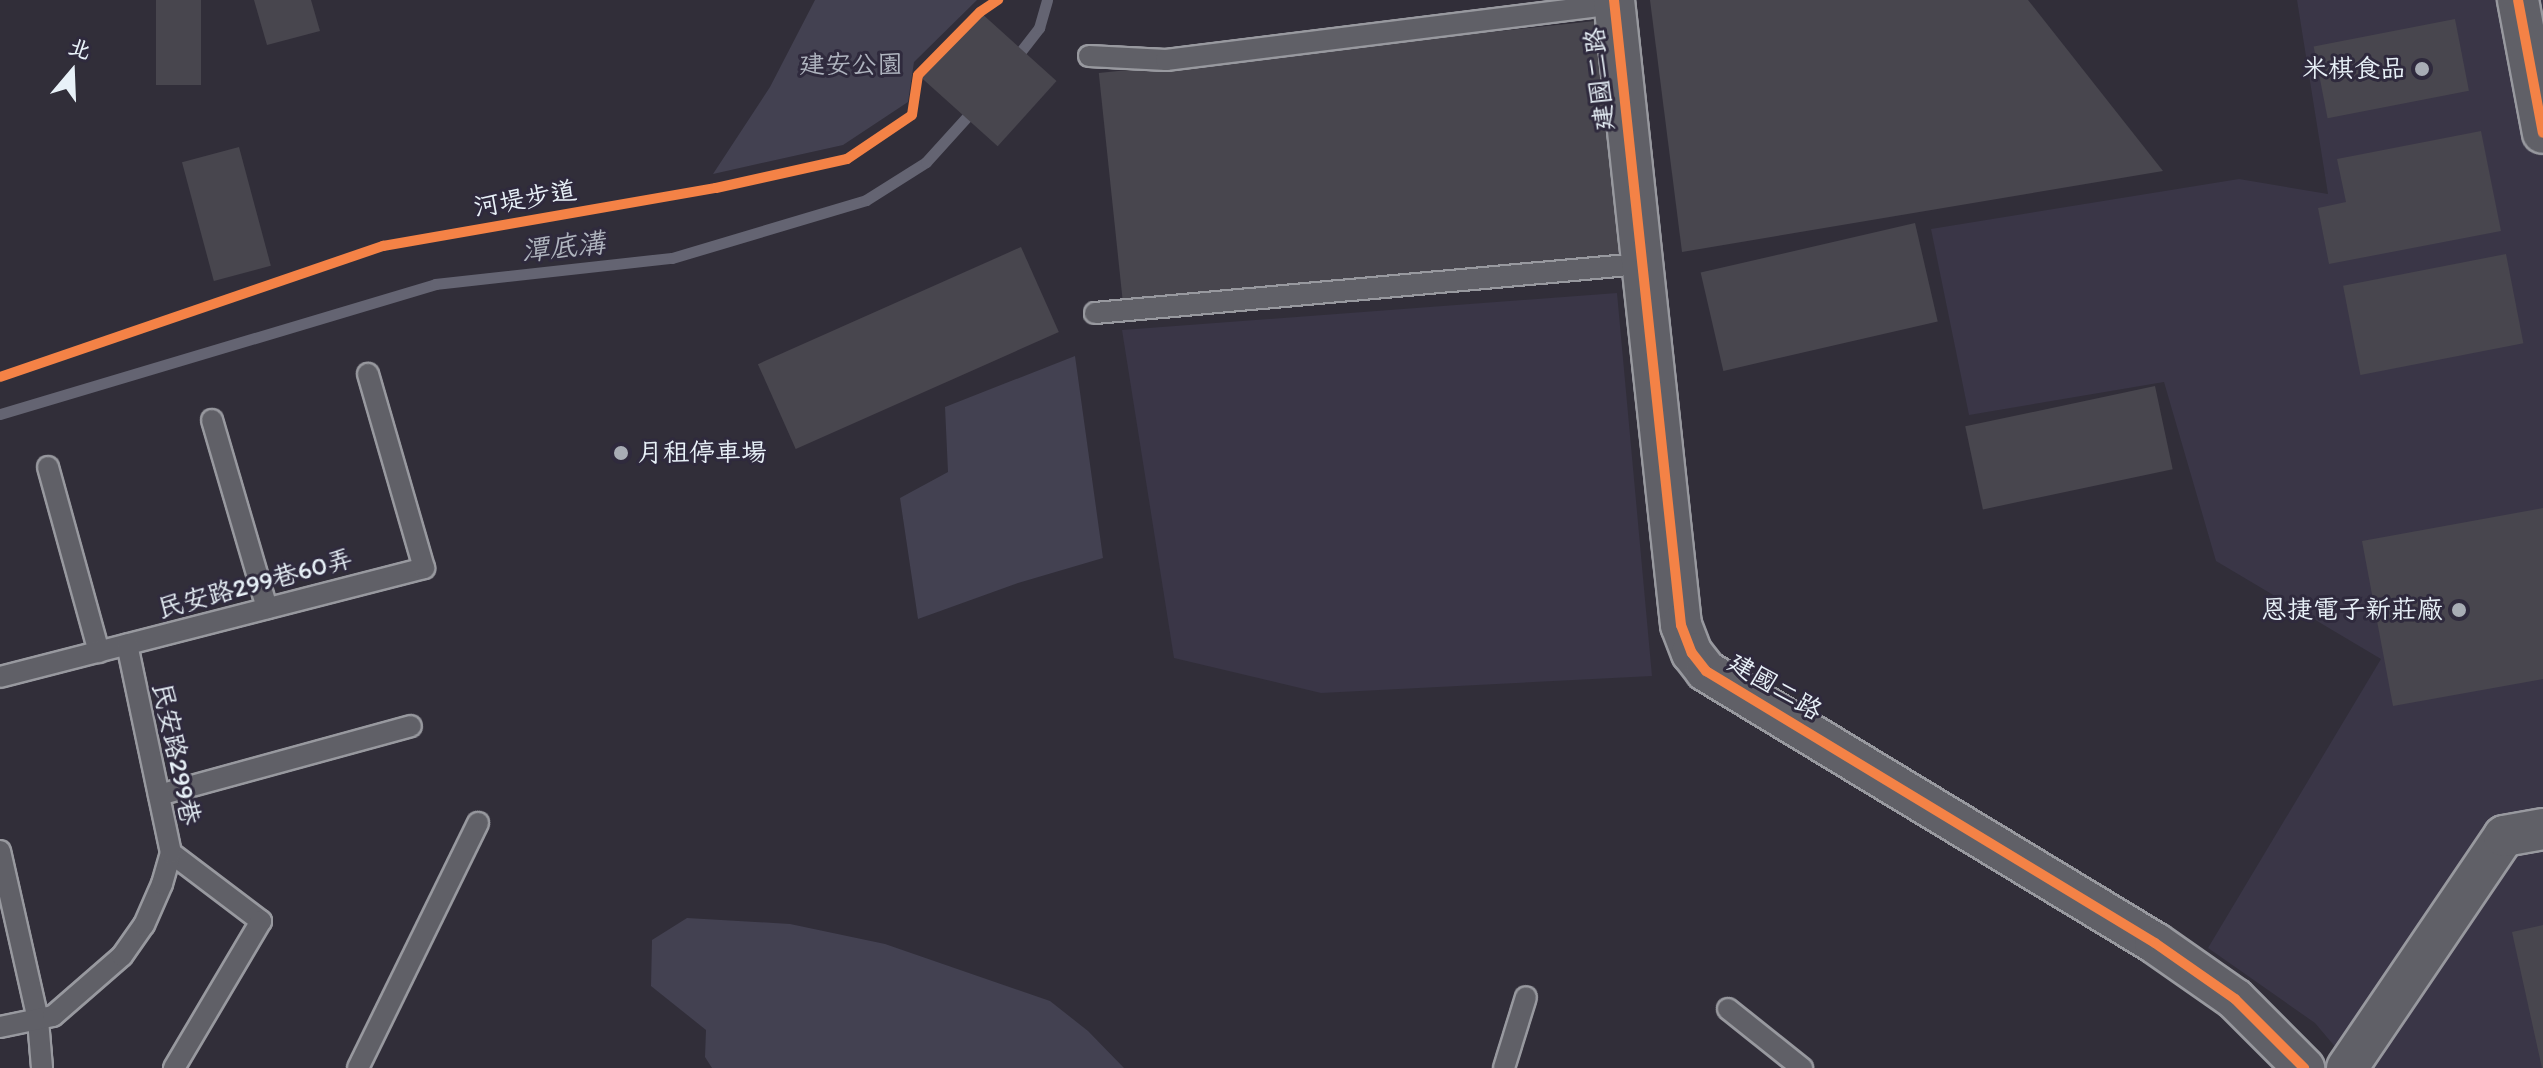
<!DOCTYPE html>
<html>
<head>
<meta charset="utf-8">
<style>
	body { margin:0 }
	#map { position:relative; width:2543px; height:1068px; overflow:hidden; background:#312e39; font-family:Itim,"LXGW WenKai TC",sans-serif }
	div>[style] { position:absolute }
	.built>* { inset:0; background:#3a3647 }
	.green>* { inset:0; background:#434151 }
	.stream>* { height:11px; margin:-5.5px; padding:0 5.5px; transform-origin:5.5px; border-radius:5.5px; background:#646472 }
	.building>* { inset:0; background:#48464e; transform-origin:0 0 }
	.roads { filter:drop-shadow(2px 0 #98999f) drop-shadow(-2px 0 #98999f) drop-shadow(0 2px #98999f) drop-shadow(0 -2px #98999f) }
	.service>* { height:20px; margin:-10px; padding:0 10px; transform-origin:10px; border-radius:10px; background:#606067 }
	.minor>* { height:40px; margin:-20px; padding:0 20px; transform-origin:20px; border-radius:20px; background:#606067 }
	.cycleway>* { height:10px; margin:-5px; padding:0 5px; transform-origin:5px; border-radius:5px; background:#f48246 }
	.dots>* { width:22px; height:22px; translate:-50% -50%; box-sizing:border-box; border:4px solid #2f2a3d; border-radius:50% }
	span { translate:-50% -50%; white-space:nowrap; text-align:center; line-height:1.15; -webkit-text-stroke:6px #2f2a3d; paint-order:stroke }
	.park-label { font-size:26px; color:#afb4bf }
	.poi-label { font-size:26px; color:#e8f1f8 }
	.right { translate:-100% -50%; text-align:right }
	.left { translate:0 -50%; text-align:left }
	.street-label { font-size:26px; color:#e8f1f8 }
	.water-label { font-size:28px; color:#afb4be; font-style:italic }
	.north { position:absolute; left:32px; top:32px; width:80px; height:80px; -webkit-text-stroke:6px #2f2a3d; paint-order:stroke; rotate:19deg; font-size:22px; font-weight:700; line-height:32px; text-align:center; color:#e8f1f8 }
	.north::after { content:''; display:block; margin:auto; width:28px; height:36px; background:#e8f1f8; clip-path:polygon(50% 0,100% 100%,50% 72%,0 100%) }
</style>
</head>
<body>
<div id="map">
	<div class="built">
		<div style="clip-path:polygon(2297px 0,2543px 0,2543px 1068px,2353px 1068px,2315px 1023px,2208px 948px,2381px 659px,2216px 561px,2164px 382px,1969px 415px,1931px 229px,2239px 179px,2328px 194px)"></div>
		<div style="clip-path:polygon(1617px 293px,1652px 676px,1321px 693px,1174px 658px,1122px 330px)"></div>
	</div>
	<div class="green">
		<div style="clip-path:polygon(815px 0,977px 0,914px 62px,908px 102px,843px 145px,713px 174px,770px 87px)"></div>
		<div style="clip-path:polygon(1075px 356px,1103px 558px,1018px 583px,918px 619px,900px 498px,948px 472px,945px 407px)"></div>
		<div style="clip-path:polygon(687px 918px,790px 924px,885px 944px,1050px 1001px,1088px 1031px,1124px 1068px,712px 1068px,705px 1057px,706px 1030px,651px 986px,652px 940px)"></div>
	</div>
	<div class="stream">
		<div style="left:1014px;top:60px;width:41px;rotate:-52deg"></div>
		<div style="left:1039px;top:28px;width:29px;rotate:-74deg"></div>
		<div style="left:0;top:414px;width:454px;rotate:-16.6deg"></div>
		<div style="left:435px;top:284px;width:238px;rotate:-6.3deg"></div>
		<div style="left:672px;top:258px;width:202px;rotate:-16.6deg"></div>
		<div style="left:866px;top:200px;width:71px;rotate:-32.3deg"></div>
		<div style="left:926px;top:162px;width:73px;rotate:-47.8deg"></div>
	</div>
	<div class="building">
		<div style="left:156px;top:0;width:45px;height:85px"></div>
		<div style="clip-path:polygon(254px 0,311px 0,320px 31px,267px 45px)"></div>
		<div style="clip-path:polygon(1650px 0,2028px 0,2163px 171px,1682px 252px)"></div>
		<div style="left:980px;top:12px;width:103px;height:88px;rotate:42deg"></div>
		<div style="left:2455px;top:19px;width:73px;height:144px;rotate:79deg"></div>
		<div style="left:1604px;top:20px;width:234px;height:508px;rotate:84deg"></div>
		<div style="clip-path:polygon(2481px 131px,2501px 231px,2329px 264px,2318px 208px,2346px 202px,2337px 159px)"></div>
		<div style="left:239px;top:147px;width:123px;height:59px;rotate:75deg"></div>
		<div style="left:1915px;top:223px;width:101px;height:220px;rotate:77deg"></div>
		<div style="left:1021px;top:247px;width:93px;height:288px;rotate:66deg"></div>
		<div style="left:2506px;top:254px;width:91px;height:166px;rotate:79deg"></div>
		<div style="left:2155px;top:386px;width:85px;height:194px;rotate:78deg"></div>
		<div style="clip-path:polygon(2543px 508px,2543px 679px,2393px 706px,2362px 541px)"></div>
		<div style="clip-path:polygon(2543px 925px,2543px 1068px,2542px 1068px,2512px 932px)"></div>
	</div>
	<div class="roads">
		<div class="service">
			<div style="left:1089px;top:56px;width:77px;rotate:3deg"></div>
			<div style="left:1166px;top:60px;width:452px;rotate:-7.1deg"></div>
			<div style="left:1095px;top:313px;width:547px;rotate:-5.14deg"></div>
			<div style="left:212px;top:420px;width:196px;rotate:73.7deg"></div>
			<div style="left:48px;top:467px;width:192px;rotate:74.6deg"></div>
			<div style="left:0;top:677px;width:438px;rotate:-14.4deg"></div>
			<div style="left:424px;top:568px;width:202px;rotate:-106.1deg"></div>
			<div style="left:159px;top:795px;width:261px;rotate:-15.3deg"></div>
			<div style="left:0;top:851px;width:173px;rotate:77.3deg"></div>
			<div style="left:38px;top:1020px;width:48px;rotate:85.2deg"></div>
			<div style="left:171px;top:853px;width:113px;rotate:37.1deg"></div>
			<div style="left:261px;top:921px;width:171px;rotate:120.6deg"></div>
			<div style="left:1728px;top:1009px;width:95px;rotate:38.6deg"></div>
			<div style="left:0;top:1027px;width:54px;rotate:-11.7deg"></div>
			<div style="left:53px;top:1016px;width:91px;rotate:-41deg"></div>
			<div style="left:122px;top:956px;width:38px;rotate:-55deg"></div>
			<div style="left:144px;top:925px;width:45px;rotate:-66.3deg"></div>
			<div style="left:162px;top:884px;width:32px;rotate:-74deg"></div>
			<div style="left:171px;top:853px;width:213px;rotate:-101.9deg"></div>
			<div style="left:358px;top:1068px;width:273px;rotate:-63.9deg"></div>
			<div style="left:1504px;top:1068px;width:74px;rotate:-72.8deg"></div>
		</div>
		<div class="minor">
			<div style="left:1614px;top:0;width:629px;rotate:83.88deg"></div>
			<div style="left:1681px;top:625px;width:30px;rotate:69deg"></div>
			<div style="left:1692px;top:653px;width:23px;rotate:52deg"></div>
			<div style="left:1706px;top:671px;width:525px;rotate:31.21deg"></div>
			<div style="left:2155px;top:943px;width:98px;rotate:35deg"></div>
			<div style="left:2235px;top:999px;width:98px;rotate:45deg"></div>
			<div style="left:2518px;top:0;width:135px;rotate:79.4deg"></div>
			<div style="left:2347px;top:1068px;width:280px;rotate:-55.9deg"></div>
			<div style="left:2504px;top:836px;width:40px;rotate:-10deg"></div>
		</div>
	</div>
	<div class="cycleway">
		<div style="left:1614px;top:0;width:629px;rotate:83.88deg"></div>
		<div style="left:1681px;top:625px;width:30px;rotate:69deg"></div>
		<div style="left:1692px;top:653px;width:23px;rotate:52deg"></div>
		<div style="left:1706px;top:671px;width:525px;rotate:31.21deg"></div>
		<div style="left:2155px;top:943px;width:98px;rotate:35deg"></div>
		<div style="left:2235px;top:999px;width:98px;rotate:45deg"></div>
		<div style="left:2518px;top:0;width:135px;rotate:79.4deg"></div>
		<div style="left:0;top:377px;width:405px;rotate:-18.9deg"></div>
		<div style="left:383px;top:246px;width:338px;rotate:-9.9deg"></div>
		<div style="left:716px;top:188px;width:134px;rotate:-12.5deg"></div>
		<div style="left:847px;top:159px;width:78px;rotate:-34.1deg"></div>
		<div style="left:912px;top:115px;width:40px;rotate:-81.5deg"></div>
		<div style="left:918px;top:75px;width:88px;rotate:-45.5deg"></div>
		<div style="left:980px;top:12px;width:22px;rotate:-34deg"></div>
	</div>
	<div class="dots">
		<div style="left:2422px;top:69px;background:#a8adb5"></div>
		<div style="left:621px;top:453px;background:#a8adb5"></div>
		<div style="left:2459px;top:610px;background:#a8adb5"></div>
	</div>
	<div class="park-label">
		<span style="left:851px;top:65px">建安公園</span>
	</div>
	<div class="poi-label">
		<span class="right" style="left:2406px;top:69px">米棋食品</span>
		<span class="left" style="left:637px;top:453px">月租停車場</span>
		<span class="right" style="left:2443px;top:610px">恩捷電子新莊廠</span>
	</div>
	<div class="street-label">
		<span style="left:1600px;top:79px;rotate:-96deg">建國二路</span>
		<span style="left:525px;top:199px;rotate:-10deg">河堤步道</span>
		<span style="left:255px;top:584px;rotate:-15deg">民安路299巷60弄</span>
		<span style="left:1775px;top:687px;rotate:31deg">建國二路</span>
		<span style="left:176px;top:754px;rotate:78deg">民安路299巷</span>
	</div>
	<div class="water-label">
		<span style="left:563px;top:246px;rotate:-6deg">潭底溝</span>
	</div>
	<div class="north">北</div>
</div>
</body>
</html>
